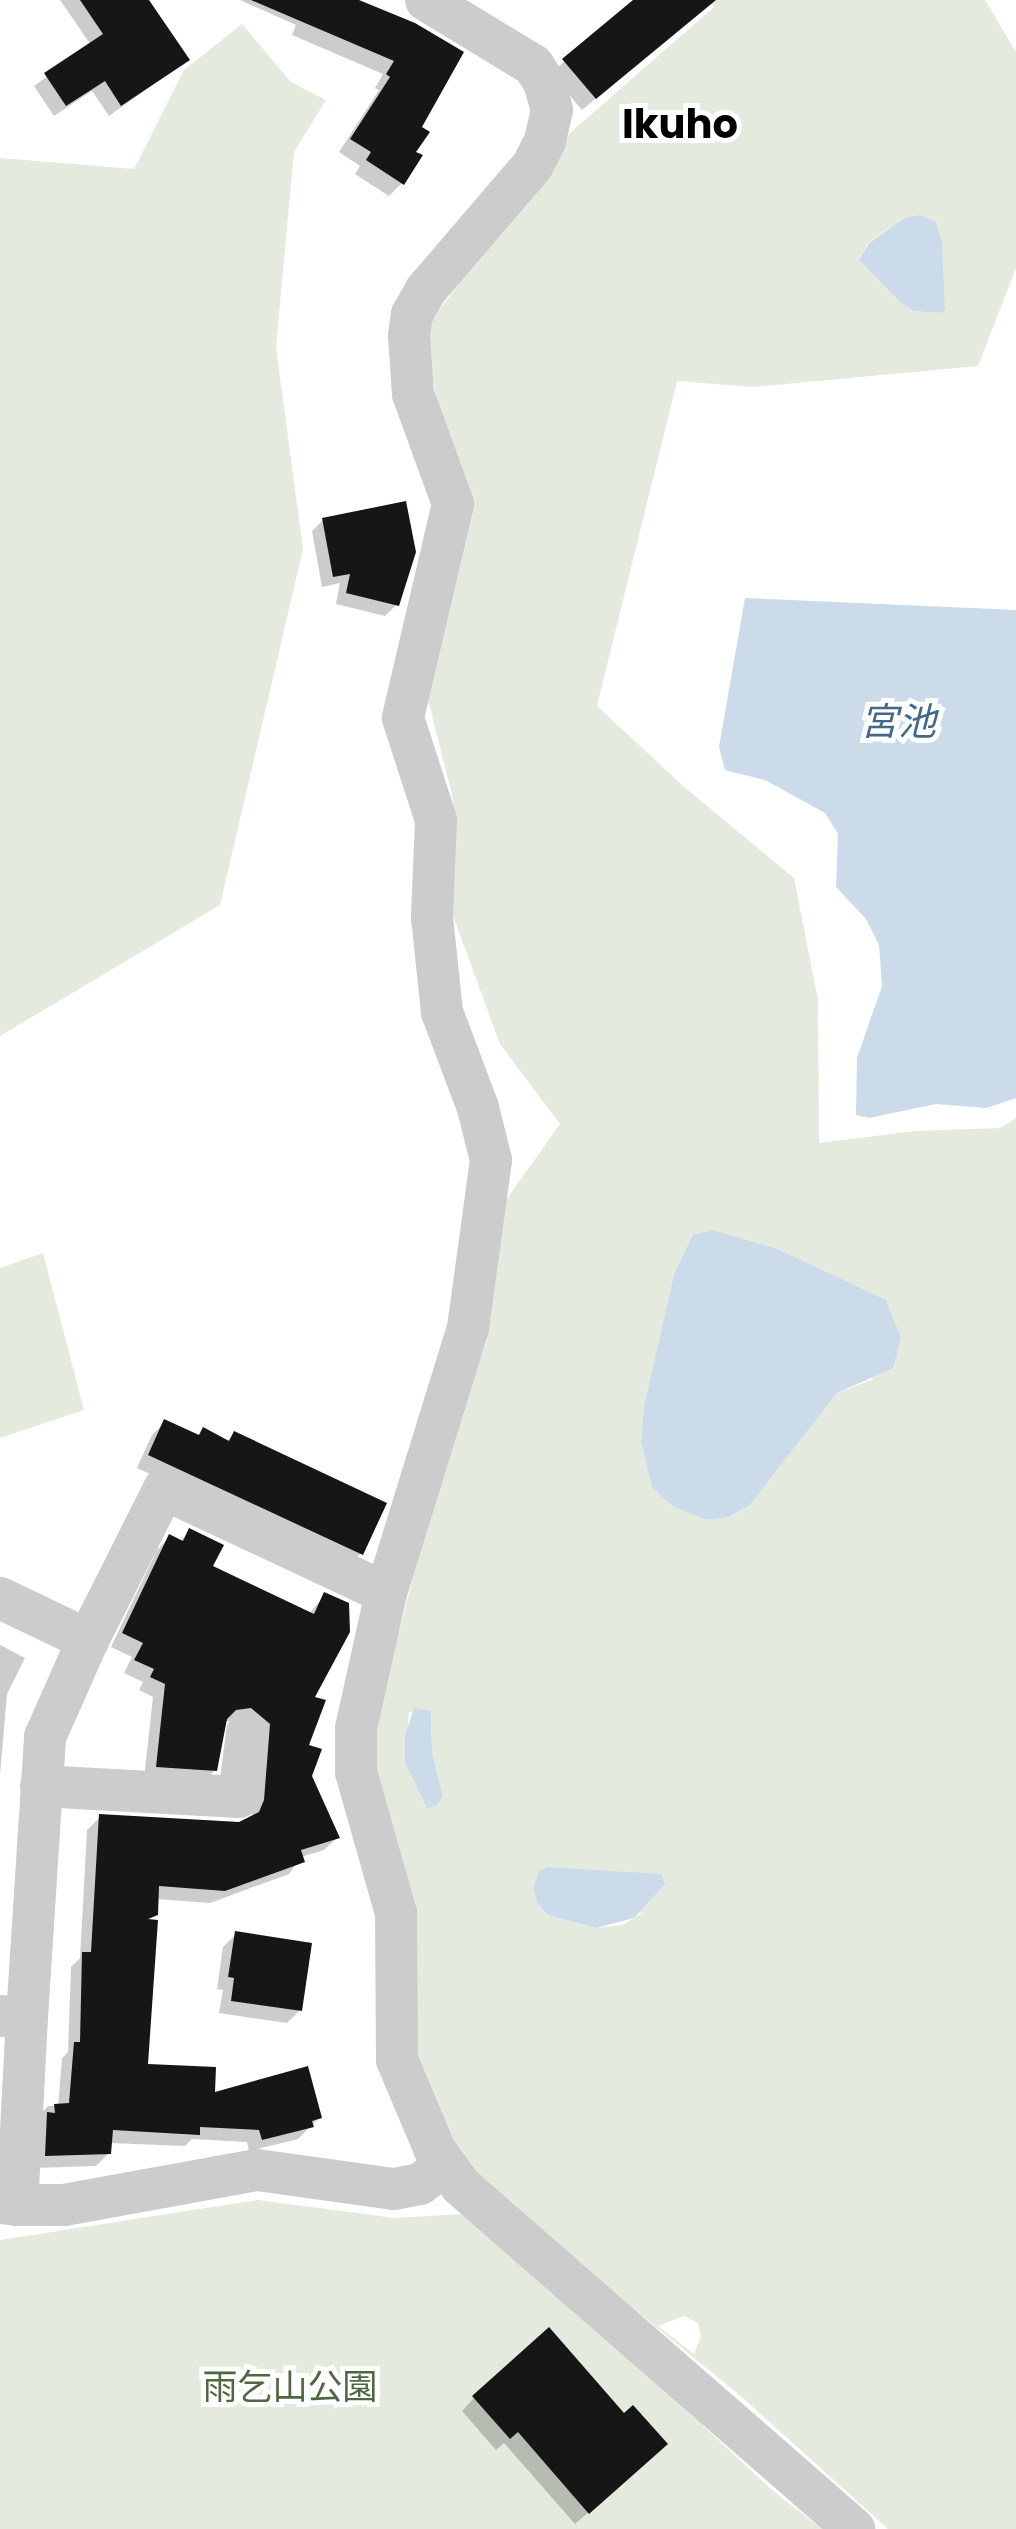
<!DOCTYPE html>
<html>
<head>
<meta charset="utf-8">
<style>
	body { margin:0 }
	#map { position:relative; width:1016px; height:2529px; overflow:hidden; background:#fff; font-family:Poppins,"Noto Sans JP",sans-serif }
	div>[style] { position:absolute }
	.green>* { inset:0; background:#e4ebde }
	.water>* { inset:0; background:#cbdbea }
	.shadow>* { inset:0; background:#0003 }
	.building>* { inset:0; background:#161616 }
	.minor>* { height:42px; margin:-21px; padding:0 21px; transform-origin:21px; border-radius:21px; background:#ccc }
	span { translate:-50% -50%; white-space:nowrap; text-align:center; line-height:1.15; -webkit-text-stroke:10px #fff; paint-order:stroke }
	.park-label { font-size:35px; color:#4e683f }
	.water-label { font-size:38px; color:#42688c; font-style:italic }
	.quarter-label { font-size:40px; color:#000; font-weight:700 }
</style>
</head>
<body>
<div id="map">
	<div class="green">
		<div style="clip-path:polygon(evenodd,706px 0,985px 0,1016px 52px,1016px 268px,978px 366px,753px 387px,677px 381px,597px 706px,683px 786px,794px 878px,818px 1000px,819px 1143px,915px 1131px,1000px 1128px,1016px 1118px,1016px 2529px,888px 2529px,743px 2398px,474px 2178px,432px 2119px,409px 2051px,373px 1772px,376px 1703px,395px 1647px,440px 1473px,487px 1340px,503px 1204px,560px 1124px,500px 1044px,452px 913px,453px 799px,426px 692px,469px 528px,469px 492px,438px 407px,424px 331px,571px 132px,714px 7px,706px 0,903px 219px,942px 297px,941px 313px,914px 311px,900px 302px,859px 260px,868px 243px,903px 219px,706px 0,674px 1274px,874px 1379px,837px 1393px,750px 1505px,729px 1517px,707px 1520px,675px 1507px,652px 1488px,641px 1442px,644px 1406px,674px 1274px,706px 0,431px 1711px,432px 1752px,443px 1796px,405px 1762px,409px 1712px,431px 1711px,706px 0,537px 1903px,642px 1913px,623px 1925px,596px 1928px,548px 1915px,537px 1903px,706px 0,684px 2316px,698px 2323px,701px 2336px,694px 2354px,658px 2326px,684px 2316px)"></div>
		<div style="clip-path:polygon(242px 24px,291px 82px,326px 100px,294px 152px,276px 347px,303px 549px,220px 905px,0 1036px,0 158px,134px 169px,184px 70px)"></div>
		<div style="clip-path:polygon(43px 1253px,84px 1410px,0 1438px,0 1268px)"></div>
		<div style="clip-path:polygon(258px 2200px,395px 2218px,461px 2214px,524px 2259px,772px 2490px,822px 2529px,0 2529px,0 2240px)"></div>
	</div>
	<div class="water">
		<div style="clip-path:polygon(919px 215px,936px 222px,942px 242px,945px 310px,941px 313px,914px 311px,900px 302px,859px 260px,869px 243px,903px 219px)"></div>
		<div style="clip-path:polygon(745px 598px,1016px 610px,1016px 1098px,986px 1108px,936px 1104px,869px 1118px,856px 1115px,857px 1058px,882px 986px,879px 945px,866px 919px,836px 887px,838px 834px,825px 813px,765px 780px,725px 770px,719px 747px)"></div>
		<div style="clip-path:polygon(713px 1230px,777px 1249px,886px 1300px,901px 1338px,893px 1368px,837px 1393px,750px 1505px,729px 1517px,707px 1520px,674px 1507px,652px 1488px,641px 1442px,644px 1406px,674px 1274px,693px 1235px)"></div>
		<div style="clip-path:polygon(414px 1708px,431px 1711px,432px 1752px,443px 1796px,436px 1806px,427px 1808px,405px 1762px,405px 1735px)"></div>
		<div style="clip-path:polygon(547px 1867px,661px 1874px,665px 1884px,634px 1918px,596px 1928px,548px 1915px,537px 1903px,534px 1887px,539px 1871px)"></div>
	</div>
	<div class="shadow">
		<div style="clip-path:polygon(60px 0,146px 0,187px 60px,109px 116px,92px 91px,54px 116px,34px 86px,91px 45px)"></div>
		<div style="clip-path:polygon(240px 0,354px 0,414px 25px,418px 128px,402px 183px,389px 196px,355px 174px,360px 166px,339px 152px,379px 90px,375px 88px,383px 74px,292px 35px,296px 25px)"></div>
		<div style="clip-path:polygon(637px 0,685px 0,683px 26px,582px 110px,551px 73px)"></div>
		<div style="clip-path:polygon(323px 520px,396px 605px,385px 616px,336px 604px,340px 583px,322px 587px,312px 531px)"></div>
		<div style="clip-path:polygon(165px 1422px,196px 1437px,203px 1430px,226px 1442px,234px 1434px,361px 1553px,348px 1566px,137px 1468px,152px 1435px)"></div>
		<div style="clip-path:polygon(190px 1531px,210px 1567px,309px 1614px,325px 1595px,306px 1746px,309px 1776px,337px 1838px,324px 1850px,301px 1857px,289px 1874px,210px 1903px,156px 1899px,155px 1914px,148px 1921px,146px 2067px,212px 2095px,319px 2118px,298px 2139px,249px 2151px,247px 2142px,192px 2139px,185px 2146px,110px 2143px,109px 2153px,96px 2166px,33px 2168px,36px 2119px,48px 2106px,58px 2106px,62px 2058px,68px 2052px,71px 1967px,80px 1958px,87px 1830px,100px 1817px,239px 1824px,252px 1815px,259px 1737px,237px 1720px,223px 1722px,215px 1770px,202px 1783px,144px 1779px,153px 1697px,139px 1690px,143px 1682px,124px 1673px,132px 1657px,111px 1647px,157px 1550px,170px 1537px,179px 1542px)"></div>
		<div style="clip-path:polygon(0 1645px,25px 1658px,7px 1694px,0 1775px)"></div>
		<div style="clip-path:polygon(236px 1934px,300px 2010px,287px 2023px,219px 2013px,223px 1990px,217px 1989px,223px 1947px)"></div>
		<div style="clip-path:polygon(474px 2398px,652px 2457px,575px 2524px,504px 2443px,496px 2450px,462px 2411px)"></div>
	</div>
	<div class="building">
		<div style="clip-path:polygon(80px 0,149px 0,190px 60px,121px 106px,105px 81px,66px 106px,44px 73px,103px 34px)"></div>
		<div style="clip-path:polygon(251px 0,359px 0,415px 23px,464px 52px,422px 127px,430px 132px,416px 152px,423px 155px,404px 185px,366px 160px,371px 152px,350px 139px,390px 77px,386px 74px,394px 61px)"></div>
		<div style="clip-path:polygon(633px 0,716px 0,596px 99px,562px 59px)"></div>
		<div style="clip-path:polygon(406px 501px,416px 552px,399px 606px,346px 593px,350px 574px,333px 577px,322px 518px)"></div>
		<div style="clip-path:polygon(164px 1419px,199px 1435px,203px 1427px,229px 1441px,234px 1431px,387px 1503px,363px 1555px,148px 1455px)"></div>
		<div style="clip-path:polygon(189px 1528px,224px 1545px,213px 1566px,314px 1614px,324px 1592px,349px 1603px,350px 1632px,315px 1697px,326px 1700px,309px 1745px,322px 1749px,312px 1776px,340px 1838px,301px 1850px,305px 1862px,225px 1891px,159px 1886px,158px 1915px,148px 1919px,158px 1920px,148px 2064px,216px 2067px,215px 2092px,308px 2066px,322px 2118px,312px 2121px,314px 2127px,262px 2140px,259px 2130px,200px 2127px,200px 2135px,113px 2130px,111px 2154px,45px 2156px,47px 2112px,55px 2113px,54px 2104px,69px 2103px,74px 2042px,80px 2042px,82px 1952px,91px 1952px,99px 1814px,239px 1822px,259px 1812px,264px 1800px,270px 1724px,251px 1708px,236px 1710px,227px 1719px,217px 1771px,156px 1767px,165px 1684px,150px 1677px,154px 1669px,134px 1660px,143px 1643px,122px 1633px,169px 1534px,183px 1541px)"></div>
		<div style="clip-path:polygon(235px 1931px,312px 1943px,302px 2011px,231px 2001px,234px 1978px,228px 1977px)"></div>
		<div style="clip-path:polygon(549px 2327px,624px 2413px,633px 2405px,668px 2444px,589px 2514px,518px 2432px,510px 2439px,472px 2396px)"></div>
	</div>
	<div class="minor">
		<div style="left:426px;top:0;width:125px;rotate:31.3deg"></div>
		<div style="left:533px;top:65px;width:20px;rotate:57deg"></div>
		<div style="left:544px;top:82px;width:29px;rotate:74deg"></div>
		<div style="left:552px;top:110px;width:32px;rotate:103deg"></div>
		<div style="left:545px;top:141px;width:27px;rotate:117deg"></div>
		<div style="left:533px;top:165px;width:165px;rotate:130.6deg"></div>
		<div style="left:426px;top:290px;width:28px;rotate:120deg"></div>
		<div style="left:412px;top:314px;width:22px;rotate:98deg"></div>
		<div style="left:409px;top:336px;width:58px;rotate:86.1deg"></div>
		<div style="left:413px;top:394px;width:117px;rotate:70deg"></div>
		<div style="left:453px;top:504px;width:220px;rotate:103.2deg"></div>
		<div style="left:403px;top:718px;width:107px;rotate:72.1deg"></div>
		<div style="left:436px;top:820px;width:97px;rotate:92.4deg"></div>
		<div style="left:432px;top:917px;width:96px;rotate:84deg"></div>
		<div style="left:442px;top:1012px;width:103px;rotate:69.4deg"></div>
		<div style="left:478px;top:1108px;width:54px;rotate:76deg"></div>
		<div style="left:491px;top:1160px;width:170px;rotate:97.8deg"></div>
		<div style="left:468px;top:1328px;width:277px;rotate:107.2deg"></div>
		<div style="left:386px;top:1593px;width:138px;rotate:102.5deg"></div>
		<div style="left:356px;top:1728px;width:44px;rotate:90deg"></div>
		<div style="left:356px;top:1772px;width:147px;rotate:74.2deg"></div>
		<div style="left:396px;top:1913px;width:147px;rotate:89.6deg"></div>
		<div style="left:397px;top:2060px;width:98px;rotate:67.1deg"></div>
		<div style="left:435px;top:2150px;width:44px;rotate:54.2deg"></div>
		<div style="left:461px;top:2186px;width:522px;rotate:41.11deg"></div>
		<div style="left:0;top:1598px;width:98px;rotate:25.5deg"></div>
		<div style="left:88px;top:1640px;width:169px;rotate:-63.3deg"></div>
		<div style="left:164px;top:1489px;width:245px;rotate:25.1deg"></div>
		<div style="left:41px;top:1786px;width:198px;rotate:3.2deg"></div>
		<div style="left:239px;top:1797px;width:64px;rotate:-82.9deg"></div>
		<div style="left:0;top:2016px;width:27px;rotate:2deg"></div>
		<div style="left:27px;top:2017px;width:188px;rotate:93deg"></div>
		<div style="left:17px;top:2205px;width:17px;rotate:-173deg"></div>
		<div style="left:27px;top:2017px;width:281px;rotate:-86.3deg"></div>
		<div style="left:45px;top:1737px;width:106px;rotate:-66.1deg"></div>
		<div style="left:17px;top:2205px;width:47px"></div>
		<div style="left:64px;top:2205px;width:196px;rotate:-10.3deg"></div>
		<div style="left:257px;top:2170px;width:138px;rotate:7.9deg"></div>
		<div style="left:394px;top:2189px;width:26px;rotate:-11deg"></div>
		<div style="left:420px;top:2184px;width:31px;rotate:-37deg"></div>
	</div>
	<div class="park-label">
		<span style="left:290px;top:2387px">雨乞山公園</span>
	</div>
	<div class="water-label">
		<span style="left:898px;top:722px">宮池</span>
	</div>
	<div class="quarter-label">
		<span style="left:680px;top:124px">Ikuho</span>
	</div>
</div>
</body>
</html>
